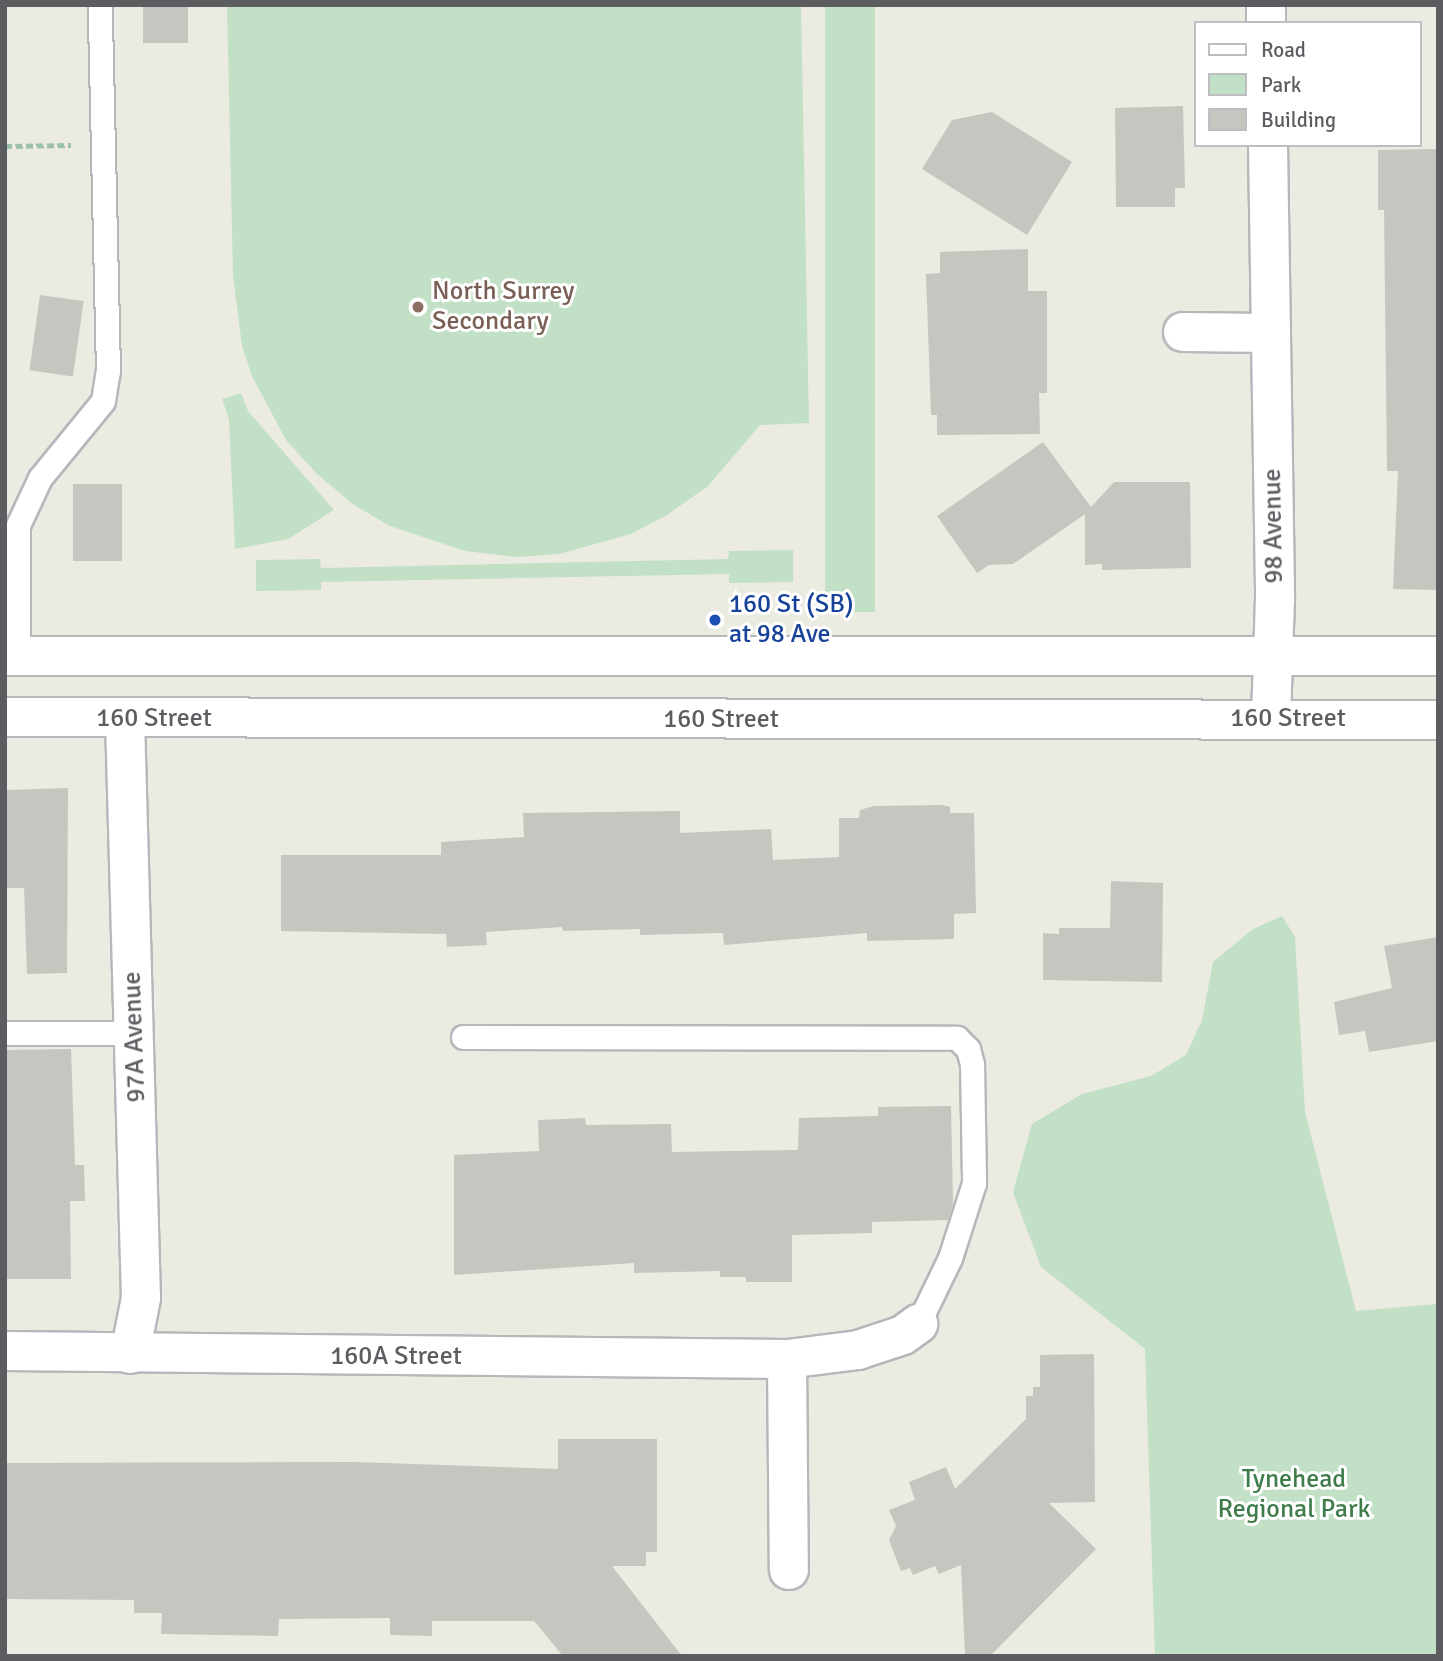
<!DOCTYPE html>
<html>
<head>
<meta charset="utf-8">
<style>
	body { margin:0 }
	#map { position:relative; width:1443px; height:1661px; overflow:hidden; background:#ebebe2; font-family:Signika,sans-serif }
	div>[style] { position:absolute }
	.green>* { inset:0; background:#c2e0c6; transform-origin:0 0 }
	.building>* { inset:0; background:#c7c5bf; transform-origin:0 0 }
	.path>* { height:4.5px; margin-top:-2.25px; transform-origin:0; background:repeating-linear-gradient(90deg,#9cc0ab 0 7px,transparent 0 10.5px) }
	.roads { filter:drop-shadow(2px 0 #b5b7bb) drop-shadow(-2px 0 #b5b7bb) drop-shadow(0 2px #b5b7bb) drop-shadow(0 -2px #b5b7bb) }
	.lane>* { height:23px; margin:-11.5px; padding:0 11.5px; transform-origin:11.5px; border-radius:11.5px; background:#fff }
	.street>* { height:38px; margin:-19px; padding:0 19px; transform-origin:19px; border-radius:19px; background:#fff }
	.secondary>* { height:38px; margin:-19px; padding:0 19px; transform-origin:19px; border-radius:19px; background:#fff }
	.dots>* { width:19px; height:19px; translate:-50% -50%; box-sizing:border-box; border:4px solid #fff; border-radius:50% }
	span { translate:-50% -50%; white-space:nowrap; text-align:center; line-height:1.15; -webkit-text-stroke:6px #fff; paint-order:stroke }
	.education-label { font-size:26px; color:#785e54 }
	.left { translate:0 -50%; text-align:left }
	.street-label { font-size:26px; color:#5b5d61 }
	.transit-label { font-size:26px; color:#164399 }
	.park-label { font-size:26px; color:#3f7c4b }
	.frame { position:absolute; inset:0; border:7px solid #5b5d61; pointer-events:none }
	.legend { position:absolute; left:1194px; top:21px; width:228px; height:126px; box-sizing:border-box; background:#fff; border:2px solid #bdbec0; margin:0; padding:9px 12px; list-style:none; font-size:21px; color:#5b5d61 }
	.legend li { display:flex; align-items:center; gap:14px; height:35px }
	.legend b { width:35px; border:2px solid #bdbec0 }
</style>
</head>
<body>
<div id="map">
	<div class="green">
		<div style="clip-path:polygon(227px 5px,801px 5px,809px 423px,760px 425px,708px 486px,667px 515px,631px 534px,559px 554px,517px 557px,465px 551px,390px 526px,354px 505px,316px 473px,286px 440px,252px 376px,242px 346px,233px 276px)"></div>
		<div style="left:825px;top:5px;width:50px;height:607px"></div>
		<div style="clip-path:polygon(241px 393px,248px 411px,334px 510px,288px 539px,235px 549px,229px 419px,222px 399px)"></div>
		<div style="clip-path:polygon(793px 550px,793px 582px,729px 583px,729px 574px,321px 582px,321px 590px,256px 591px,256px 560px,320px 559px,321px 568px,728px 559px,729px 551px)"></div>
		<div style="clip-path:polygon(1282px 916px,1295px 937px,1305px 1112px,1356px 1311px,1438px 1304px,1438px 1656px,1155px 1656px,1145px 1349px,1041px 1267px,1013px 1192px,1032px 1124px,1082px 1094px,1151px 1076px,1186px 1055px,1202px 1020px,1213px 962px,1253px 929px)"></div>
	</div>
	<div class="building">
		<div style="left:143px;top:5px;width:45px;height:38px"></div>
		<div style="clip-path:polygon(1183px 106px,1185px 188px,1175px 188px,1175px 207px,1116px 207px,1115px 108px)"></div>
		<div style="clip-path:polygon(992px 112px,1072px 162px,1027px 235px,922px 169px,952px 120px)"></div>
		<div style="clip-path:polygon(1438px 149px,1438px 590px,1393px 589px,1398px 471px,1387px 471px,1384px 210px,1378px 210px,1378px 150px)"></div>
		<div style="clip-path:polygon(1028px 249px,1028px 291px,1047px 291px,1047px 393px,1039px 393px,1040px 434px,937px 435px,937px 415px,931px 415px,926px 274px,940px 273px,940px 252px)"></div>
		<div style="left:40px;top:295px;width:44px;height:76px;rotate:8deg"></div>
		<div style="clip-path:polygon(1043px 442px,1091px 507px,1114px 482px,1190px 482px,1191px 568px,1102px 570px,1102px 564px,1085px 565px,1085px 514px,1013px 564px,989px 565px,977px 573px,937px 516px)"></div>
		<div style="left:73px;top:484px;width:49px;height:77px"></div>
		<div style="clip-path:polygon(68px 788px,67px 973px,27px 974px,24px 888px,5px 888px,5px 790px)"></div>
		<div style="clip-path:polygon(942px 805px,950px 807px,950px 813px,974px 813px,976px 913px,954px 914px,954px 939px,867px 941px,867px 933px,724px 945px,723px 933px,640px 935px,640px 929px,563px 931px,562px 927px,486px 932px,487px 945px,447px 947px,446px 934px,281px 931px,281px 855px,441px 855px,441px 842px,524px 837px,523px 813px,680px 811px,680px 833px,771px 829px,773px 860px,839px 857px,839px 818px,859px 818px,860px 810px,874px 806px)"></div>
		<div style="clip-path:polygon(1111px 881px,1163px 883px,1162px 982px,1043px 980px,1043px 933px,1059px 934px,1059px 928px,1110px 928px)"></div>
		<div style="clip-path:polygon(1438px 937px,1438px 1041px,1369px 1052px,1365px 1031px,1339px 1035px,1334px 1002px,1392px 988px,1384px 946px)"></div>
		<div style="clip-path:polygon(71px 1049px,75px 1165px,84px 1165px,85px 1201px,70px 1201px,71px 1279px,5px 1279px,5px 1050px)"></div>
		<div style="clip-path:polygon(951px 1106px,953px 1203px,948px 1220px,872px 1222px,872px 1233px,792px 1235px,792px 1282px,746px 1282px,746px 1277px,720px 1277px,720px 1271px,634px 1273px,634px 1263px,454px 1275px,454px 1155px,539px 1151px,538px 1120px,585px 1118px,586px 1125px,671px 1124px,672px 1152px,798px 1150px,799px 1118px,878px 1116px,878px 1107px)"></div>
		<div style="clip-path:polygon(1094px 1354px,1095px 1502px,1049px 1503px,1096px 1549px,990px 1656px,965px 1656px,961px 1565px,939px 1574px,935px 1566px,913px 1575px,910px 1568px,901px 1571px,889px 1540px,896px 1526px,889px 1510px,915px 1500px,909px 1482px,946px 1467px,955px 1489px,1026px 1419px,1026px 1396px,1033px 1396px,1033px 1387px,1040px 1387px,1040px 1355px)"></div>
		<div style="clip-path:polygon(558px 1439px,657px 1439px,657px 1552px,646px 1552px,646px 1566px,612px 1566px,682px 1656px,563px 1656px,534px 1621px,432px 1621px,432px 1636px,390px 1635px,390px 1618px,279px 1619px,278px 1636px,161px 1634px,162px 1613px,134px 1613px,134px 1600px,5px 1599px,5px 1463px,355px 1462px,558px 1469px)"></div>
	</div>
	<div class="path">
		<div style="left:5px;top:146px;width:66px;rotate:-0.9deg"></div>
	</div>
	<div class="roads">
		<div class="lane">
			<div style="left:18px;top:657px;width:132px;rotate:-90deg"></div>
			<div style="left:18px;top:525px;width:52px;rotate:-64.9deg"></div>
			<div style="left:40px;top:478px;width:99px;rotate:-50.7deg"></div>
			<div style="left:103px;top:401px;width:30px;rotate:-81deg"></div>
			<div style="left:108px;top:371px;width:366px;rotate:-91.3deg"></div>
			<div style="left:5px;top:1033px;width:130px"></div>
			<div style="left:463px;top:1037px;width:494px;rotate:0.1deg"></div>
			<div style="left:957px;top:1038px;width:16px;rotate:45deg"></div>
			<div style="left:968px;top:1049px;width:16px;rotate:75deg"></div>
			<div style="left:972px;top:1064px;width:119px;rotate:89deg"></div>
			<div style="left:974px;top:1183px;width:79px;rotate:107.7deg"></div>
			<div style="left:950px;top:1258px;width:73px;rotate:115.9deg"></div>
		</div>
		<div class="street">
			<div style="left:1266px;top:5px;width:18px;rotate:90deg"></div>
			<div style="left:1268px;top:145px;width:453px;rotate:89.1deg"></div>
			<div style="left:1275px;top:598px;width:121px;rotate:91.9deg"></div>
			<div style="left:1183px;top:332px;width:88px;rotate:0.7deg"></div>
			<div style="left:125px;top:719px;width:579px;rotate:88.42deg"></div>
			<div style="left:141px;top:1298px;width:57px;rotate:101.1deg"></div>
			<div style="left:5px;top:1351px;width:782px;rotate:0.59deg"></div>
			<div style="left:787px;top:1359px;width:72px;rotate:-7.2deg"></div>
			<div style="left:858px;top:1350px;width:47px;rotate:-18.4deg"></div>
			<div style="left:903px;top:1335px;width:19px;rotate:-36deg"></div>
			<div style="left:787px;top:1359px;width:211px;rotate:89.5deg"></div>
		</div>
		<div class="secondary">
			<div style="left:5px;top:656px;width:1433px"></div>
			<div style="left:5px;top:717px;width:1433px;rotate:0.12deg"></div>
		</div>
	</div>
	<div class="dots">
		<div style="left:418px;top:307px;background:#8d6e63"></div>
		<div style="left:715px;top:620px;background:#1a4fb4"></div>
	</div>
	<div class="education-label">
		<span class="left" style="left:432px;top:307px">North Surrey<br>Secondary</span>
	</div>
	<div class="street-label">
		<span style="left:1274px;top:526px;rotate:-91deg">98 Avenue</span>
		<span style="left:154px;top:719px">160 Street</span>
		<span style="left:1288px;top:719px">160 Street</span>
		<span style="left:721px;top:720px">160 Street</span>
		<span style="left:135px;top:1037px;rotate:-92deg">97A Avenue</span>
		<span style="left:396px;top:1357px">160A Street</span>
	</div>
	<div class="transit-label">
		<span class="left" style="left:729px;top:620px">160 St (SB)<br>at 98 Ave</span>
	</div>
	<div class="park-label">
		<span style="left:1294px;top:1495px">Tynehead<br>Regional Park</span>
	</div>
	<div class="frame"></div>
	<ul class="legend">
	<li><b style="height:9px;background:#fff"></b>Road</li>
	<li><b style="height:19px;background:#c2e0c6"></b>Park</li>
	<li><b style="height:19px;background:#c7c5bf"></b>Building</li>
	</ul>
</div>
</body>
</html>
